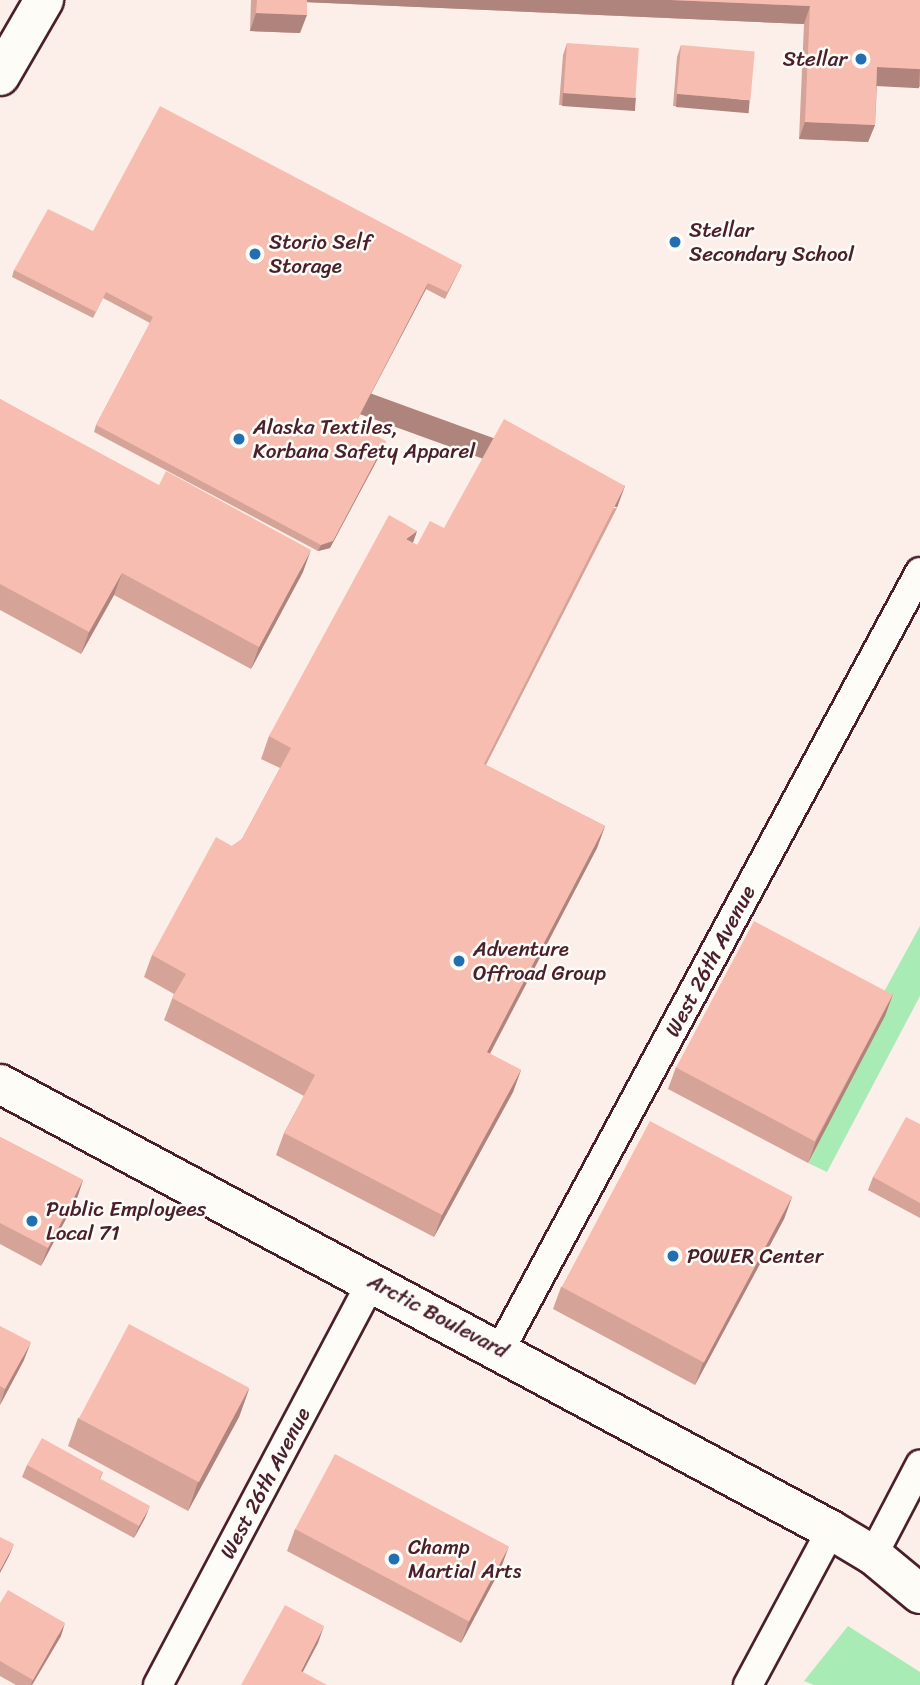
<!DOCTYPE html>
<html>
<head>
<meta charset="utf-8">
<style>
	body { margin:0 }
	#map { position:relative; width:920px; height:1685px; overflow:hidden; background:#fcefe9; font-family:Sriracha,sans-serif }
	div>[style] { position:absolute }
	.green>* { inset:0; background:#a9ebb5 }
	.roads { filter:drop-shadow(2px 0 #4a1f2b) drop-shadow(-2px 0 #4a1f2b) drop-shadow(0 2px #4a1f2b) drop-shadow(0 -2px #4a1f2b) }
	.minor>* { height:28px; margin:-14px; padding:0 14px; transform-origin:14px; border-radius:14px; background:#fdfcf7 }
	.secondary>* { height:38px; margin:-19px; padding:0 19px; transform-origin:19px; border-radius:19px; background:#fdfcf7 }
	.wall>* { inset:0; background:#d5a398 }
	.shaded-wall>* { inset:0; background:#ae847c; transform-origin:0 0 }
	.building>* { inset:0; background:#f8bdb1; transform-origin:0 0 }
	.dots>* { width:19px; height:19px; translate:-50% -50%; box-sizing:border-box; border:4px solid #fdfcf7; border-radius:50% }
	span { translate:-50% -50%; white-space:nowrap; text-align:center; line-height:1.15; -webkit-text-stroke:5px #fdfcf7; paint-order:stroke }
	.poi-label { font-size:21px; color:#4a1f2b }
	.right { translate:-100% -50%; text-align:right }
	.left { translate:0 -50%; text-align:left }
	.street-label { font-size:21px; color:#4a1f2b }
</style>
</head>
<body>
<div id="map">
	<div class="green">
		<div style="clip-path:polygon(920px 926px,920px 996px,827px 1172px,808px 1163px,885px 1016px,874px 1010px)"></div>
		<div style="clip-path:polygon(848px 1626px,920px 1672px,920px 1685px,814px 1685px,804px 1681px)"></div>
	</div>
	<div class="roads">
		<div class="minor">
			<div style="left:500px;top:1350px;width:884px;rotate:-61.64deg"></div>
			<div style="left:873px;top:1555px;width:102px;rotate:-62.4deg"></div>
			<div style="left:158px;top:1685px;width:457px;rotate:-62.1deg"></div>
			<div style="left:748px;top:1685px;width:176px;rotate:-61.8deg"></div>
		</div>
		<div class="secondary">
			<div style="left:0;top:76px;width:88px;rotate:-59.9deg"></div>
			<div style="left:0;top:1084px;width:943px;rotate:28.22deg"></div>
			<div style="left:831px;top:1530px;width:49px;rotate:30.8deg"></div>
			<div style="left:873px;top:1555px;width:61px;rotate:39.7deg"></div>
		</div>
	</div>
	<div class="wall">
		<div style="clip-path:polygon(251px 0,920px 0,920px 87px,877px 85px,875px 125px,868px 142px,799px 139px,804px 24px,307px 2px,300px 33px,250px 31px)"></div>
		<div style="clip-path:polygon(567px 43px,636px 98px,631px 110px,559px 105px,563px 55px)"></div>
		<div style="clip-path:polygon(681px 45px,745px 112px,673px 106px,677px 57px)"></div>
		<div style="clip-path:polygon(93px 231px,462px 265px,445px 299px,426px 289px,355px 424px,384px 447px,330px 548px,318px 551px,94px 432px,96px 425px,150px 323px,103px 298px,93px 318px,12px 277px,14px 270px)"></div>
		<div style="clip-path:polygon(0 399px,303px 572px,251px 669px,114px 595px,81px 654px,0 610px)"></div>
		<div style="clip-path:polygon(617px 508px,486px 765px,605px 826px,597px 848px,490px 1054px,521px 1070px,513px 1092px,434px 1237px,276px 1155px,284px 1133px,304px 1096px,164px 1020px,174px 994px,144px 977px,152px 955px,232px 846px,242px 839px,280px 768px,261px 759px,269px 736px,417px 531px,413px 543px,417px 545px,444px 528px)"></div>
		<div style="clip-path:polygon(893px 994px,885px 1016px,808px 1163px,668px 1089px,676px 1067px)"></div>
		<div style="clip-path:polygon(920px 1124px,920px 1218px,868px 1190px,873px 1177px)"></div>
		<div style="clip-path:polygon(0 1137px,83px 1180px,77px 1198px,41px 1266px,0 1244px)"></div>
		<div style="clip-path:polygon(792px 1197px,784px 1219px,695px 1385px,553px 1309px,561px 1287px)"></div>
		<div style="clip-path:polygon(0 1326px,24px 1360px,0 1405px)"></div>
		<div style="clip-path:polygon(249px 1389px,239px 1417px,188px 1511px,68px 1446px,78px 1418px)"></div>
		<div style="clip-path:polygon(27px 1465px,103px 1472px,100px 1479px,145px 1518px,134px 1538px,22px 1477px)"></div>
		<div style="clip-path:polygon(295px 1529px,501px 1568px,461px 1643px,287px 1551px)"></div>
		<div style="clip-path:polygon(0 1603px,61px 1636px,32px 1685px,16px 1685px,0 1676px)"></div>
	</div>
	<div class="shaded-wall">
		<div style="clip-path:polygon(302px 0,671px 0,810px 6px,804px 24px,302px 2px)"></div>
		<div style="clip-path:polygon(256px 13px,307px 15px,300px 33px,250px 31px)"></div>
		<div style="left:877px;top:67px;width:43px;height:19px;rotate:3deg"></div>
		<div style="left:563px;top:93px;width:73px;height:13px;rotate:4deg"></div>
		<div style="left:677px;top:94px;width:73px;height:13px;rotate:5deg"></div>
		<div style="clip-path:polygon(805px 122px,875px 125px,868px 142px,799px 139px)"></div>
		<div style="clip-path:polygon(428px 283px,426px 289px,352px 430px,355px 424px)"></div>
		<div style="clip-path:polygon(386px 441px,384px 447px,330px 548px,318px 551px,321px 545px)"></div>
		<div style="left:625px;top:486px;width:23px;height:312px;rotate:110deg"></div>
		<div style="clip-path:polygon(417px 531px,409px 553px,406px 539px)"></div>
		<div style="clip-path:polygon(311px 550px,303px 572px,251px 669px,259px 647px)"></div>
		<div style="clip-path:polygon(122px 573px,114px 595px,81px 654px,89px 632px)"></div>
		<div style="clip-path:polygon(605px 826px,597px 848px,479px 1074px,487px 1052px)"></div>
		<div style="clip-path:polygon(893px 994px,885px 1016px,808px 1163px,816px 1141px)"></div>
		<div style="clip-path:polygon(521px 1070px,513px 1092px,434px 1237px,442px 1215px)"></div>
		<div style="clip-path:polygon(83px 1180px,77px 1198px,41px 1266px,48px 1248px)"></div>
		<div style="clip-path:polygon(792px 1197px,784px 1219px,695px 1385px,703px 1363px)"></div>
		<div style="clip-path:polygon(31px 1342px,24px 1360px,0 1405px,5px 1389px)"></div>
		<div style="clip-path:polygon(249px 1389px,239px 1417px,188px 1511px,198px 1482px)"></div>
		<div style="clip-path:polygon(150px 1506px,145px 1518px,134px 1538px,139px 1526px)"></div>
		<div style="clip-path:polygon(14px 1544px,9px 1556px,0 1573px,0 1570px)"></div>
		<div style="clip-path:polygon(509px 1546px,501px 1568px,461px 1643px,469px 1621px)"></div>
		<div style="clip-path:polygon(65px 1623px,61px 1636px,32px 1685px,31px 1685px,33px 1680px)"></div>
		<div style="clip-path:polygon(324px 1626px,318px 1643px,296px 1685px,301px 1671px)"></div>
	</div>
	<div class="building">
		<div style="clip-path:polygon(257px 0,307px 0,307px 15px,256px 13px)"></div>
		<div style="clip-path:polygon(671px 0,920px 0,920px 69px,877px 67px,875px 125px,805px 122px,810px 6px)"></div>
		<div style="left:567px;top:43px;width:72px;height:50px;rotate:4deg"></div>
		<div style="left:681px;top:45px;width:74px;height:49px;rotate:5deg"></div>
		<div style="clip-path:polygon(160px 106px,462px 265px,447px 292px,428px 283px,355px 424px,386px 441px,333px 541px,321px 545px,96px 425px,153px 317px,106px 292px,96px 312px,14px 270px,48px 209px,93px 231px)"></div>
		<div style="clip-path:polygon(0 399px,159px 485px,166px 471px,311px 550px,259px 647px,122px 573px,89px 632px,0 584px)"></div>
		<div style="clip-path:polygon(504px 419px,625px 486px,484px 764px,605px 826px,487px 1052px,521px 1070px,442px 1215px,284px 1133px,315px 1075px,172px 998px,186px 974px,152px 955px,216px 837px,232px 846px,242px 839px,291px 748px,269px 736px,389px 515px,417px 531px,406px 539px,417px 545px,430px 521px,444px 528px)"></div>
		<div style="left:754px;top:921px;width:157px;height:166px;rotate:28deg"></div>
		<div style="clip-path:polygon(906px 1117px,920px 1124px,920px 1203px,873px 1177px)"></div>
		<div style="left:650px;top:1121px;width:161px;height:188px;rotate:28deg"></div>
		<div style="clip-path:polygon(0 1137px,83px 1180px,48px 1248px,0 1223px)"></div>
		<div style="left:129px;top:1324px;width:136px;height:107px;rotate:28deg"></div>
		<div style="clip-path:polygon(0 1326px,31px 1342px,5px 1389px,0 1386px)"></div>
		<div style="clip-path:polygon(42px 1438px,103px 1472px,99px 1478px,150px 1506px,139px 1526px,27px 1465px)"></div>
		<div style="left:335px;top:1454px;width:197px;height:85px;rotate:28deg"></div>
		<div style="clip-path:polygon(0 1537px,14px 1544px,0 1570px)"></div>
		<div style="clip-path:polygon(8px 1590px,65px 1623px,33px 1680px,0 1661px,0 1603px)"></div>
		<div style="clip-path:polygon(285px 1605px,324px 1626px,301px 1671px,327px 1685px,241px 1685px)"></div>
	</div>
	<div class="dots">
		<div style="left:861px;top:59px;background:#1f6fb2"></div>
		<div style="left:675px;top:242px;background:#1f6fb2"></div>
		<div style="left:255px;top:254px;background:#1f6fb2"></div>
		<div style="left:239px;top:439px;background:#1f6fb2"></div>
		<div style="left:459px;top:961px;background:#1f6fb2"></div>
		<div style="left:32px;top:1221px;background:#1f6fb2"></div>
		<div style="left:673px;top:1256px;background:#1f6fb2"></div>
		<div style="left:394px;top:1559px;background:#1f6fb2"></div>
	</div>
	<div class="poi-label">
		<span class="right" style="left:847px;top:59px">Stellar</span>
		<span class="left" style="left:689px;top:242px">Stellar<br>Secondary School</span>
		<span class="left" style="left:269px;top:254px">Storio Self<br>Storage</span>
		<span class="left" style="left:253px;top:439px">Alaska Textiles,<br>Korbana Safety Apparel</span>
		<span class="left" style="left:473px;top:961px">Adventure<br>Offroad Group</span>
		<span class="left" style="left:46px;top:1221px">Public Employees<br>Local 71</span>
		<span class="left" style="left:687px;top:1256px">POWER Center</span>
		<span class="left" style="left:408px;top:1559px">Champ<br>Martial Arts</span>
	</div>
	<div class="street-label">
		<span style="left:710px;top:961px;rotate:-62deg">West 26th Avenue</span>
		<span style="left:438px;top:1316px;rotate:28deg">Arctic Boulevard</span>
		<span style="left:265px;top:1483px;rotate:-62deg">West 26th Avenue</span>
	</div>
</div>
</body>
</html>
